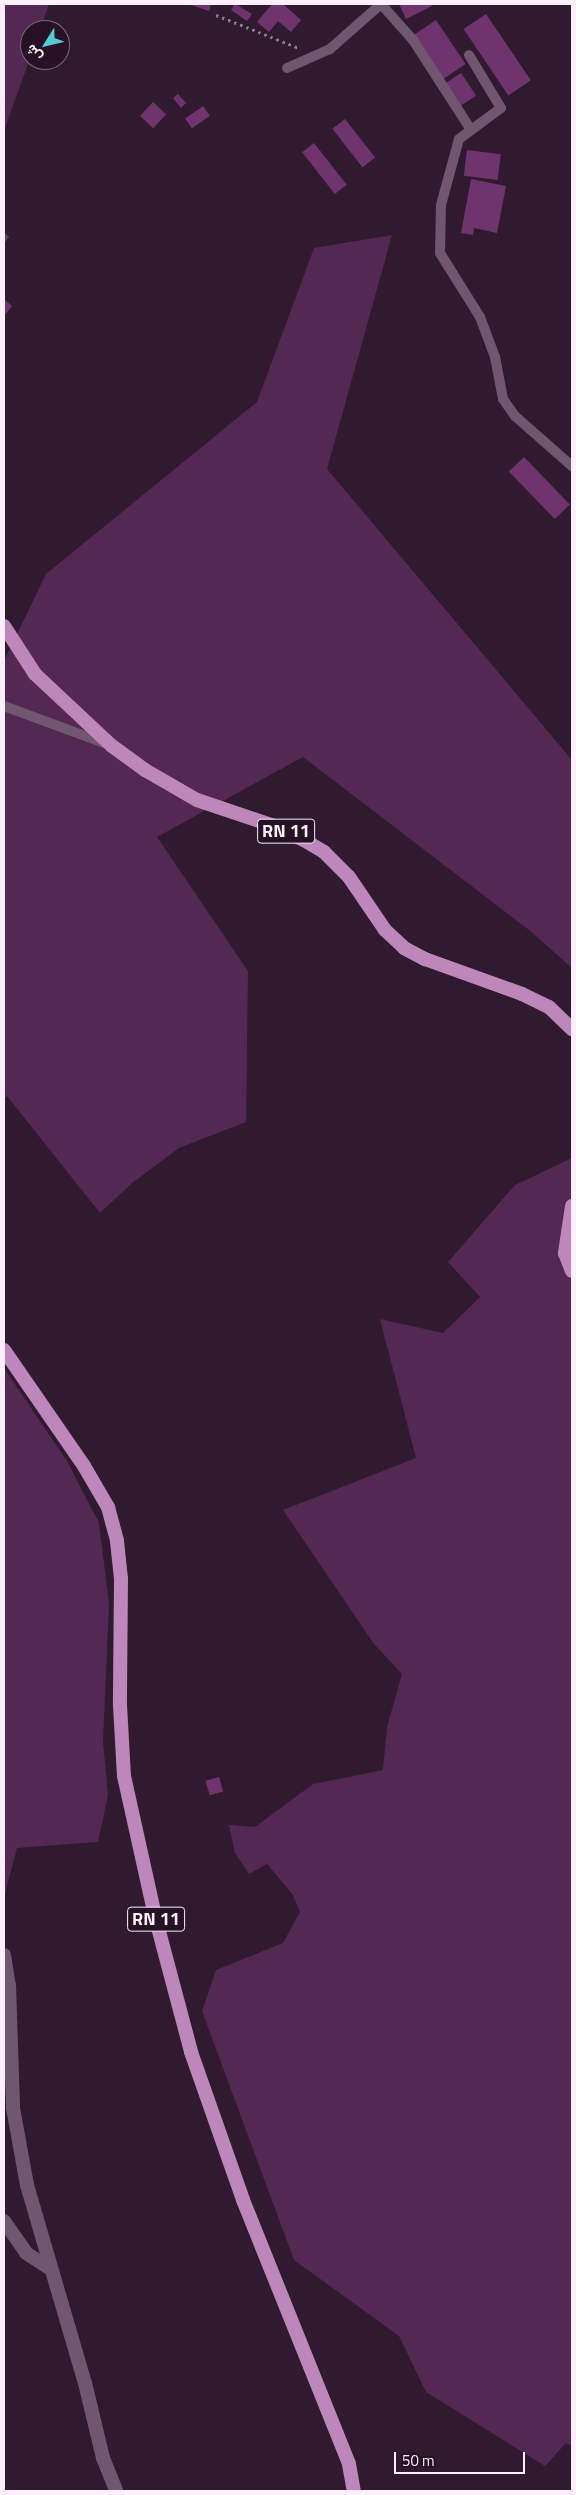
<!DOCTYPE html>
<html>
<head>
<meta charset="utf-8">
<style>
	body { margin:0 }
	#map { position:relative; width:576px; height:2495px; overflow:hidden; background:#301a2f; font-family:"Titillium Web",Vazirmatn,sans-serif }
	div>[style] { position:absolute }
	.green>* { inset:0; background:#532852 }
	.building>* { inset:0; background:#6f346d; transform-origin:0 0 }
	.path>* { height:3px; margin-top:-1.5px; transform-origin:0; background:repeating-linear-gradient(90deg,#8e7b8d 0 2.5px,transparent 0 6.5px) }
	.service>* { height:10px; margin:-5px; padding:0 5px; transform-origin:5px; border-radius:5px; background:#71566f }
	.minor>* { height:14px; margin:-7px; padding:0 7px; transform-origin:7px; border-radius:7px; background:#71566f }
	.primary>* { height:14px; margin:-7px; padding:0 7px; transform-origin:7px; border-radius:7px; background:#be87bb }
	span { translate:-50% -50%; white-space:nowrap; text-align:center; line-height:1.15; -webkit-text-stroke:4px #261125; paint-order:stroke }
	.shield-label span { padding:1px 4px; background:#261125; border:1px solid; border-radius:4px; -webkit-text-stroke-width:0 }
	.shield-label { font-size:18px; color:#feeffd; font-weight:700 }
	.frame { position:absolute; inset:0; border:5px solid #feeffd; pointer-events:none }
	.north { position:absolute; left:20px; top:20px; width:50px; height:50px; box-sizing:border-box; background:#261125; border:1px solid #7c6a7b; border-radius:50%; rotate:234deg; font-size:14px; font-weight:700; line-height:20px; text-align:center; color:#feeffd }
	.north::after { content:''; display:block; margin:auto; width:18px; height:22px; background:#52ccd0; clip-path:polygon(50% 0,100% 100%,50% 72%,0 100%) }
	.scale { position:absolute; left:394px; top:2452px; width:131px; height:22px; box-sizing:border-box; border:2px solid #feeffd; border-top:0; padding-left:6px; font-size:15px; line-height:18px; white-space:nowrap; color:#feeffd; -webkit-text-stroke:4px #261125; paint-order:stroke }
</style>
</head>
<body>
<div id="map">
	<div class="green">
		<div style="clip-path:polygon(4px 4px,49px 4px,40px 30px,30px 30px,30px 58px,4px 131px)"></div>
		<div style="clip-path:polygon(392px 235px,327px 469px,572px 760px,572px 968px,529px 930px,303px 757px,157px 837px,248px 971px,246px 1122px,179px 1148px,132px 1183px,100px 1213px,7px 1096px,4px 1099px,4px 661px,46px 574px,257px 402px,314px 248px)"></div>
		<div style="clip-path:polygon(572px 1158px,572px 2446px,566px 2443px,545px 2466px,426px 2392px,399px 2336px,294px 2260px,202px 2011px,216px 1970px,283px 1943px,300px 1912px,293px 1895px,267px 1864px,249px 1874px,235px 1853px,229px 1825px,255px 1827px,313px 1784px,383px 1770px,387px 1727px,402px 1674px,374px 1644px,283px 1510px,416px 1458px,380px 1319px,443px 1333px,480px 1297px,448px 1262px,515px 1185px)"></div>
		<div style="clip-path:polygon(4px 1368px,67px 1461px,99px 1523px,109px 1604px,103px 1741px,108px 1795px,98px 1842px,17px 1848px,4px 1897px)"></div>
	</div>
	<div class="building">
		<div style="clip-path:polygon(188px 4px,211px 4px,209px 11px)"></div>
		<div style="clip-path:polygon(235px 4px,252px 14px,247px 21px,231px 10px)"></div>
		<div style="clip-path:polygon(272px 4px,283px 4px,301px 20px,291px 32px,278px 21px,269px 32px,257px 22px)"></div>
		<div style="clip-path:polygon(399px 4px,431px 4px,432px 6px,406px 19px)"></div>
		<div style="left:486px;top:14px;width:80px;height:27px;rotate:56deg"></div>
		<div style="left:436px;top:20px;width:53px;height:27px;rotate:56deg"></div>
		<div style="left:461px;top:73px;width:27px;height:19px;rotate:56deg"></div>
		<div style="clip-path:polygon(178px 94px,186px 103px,181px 108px,173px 98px)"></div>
		<div style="left:153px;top:102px;width:18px;height:19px;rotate:43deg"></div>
		<div style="left:203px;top:106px;width:12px;height:22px;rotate:55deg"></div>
		<div style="left:345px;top:119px;width:49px;height:16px;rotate:52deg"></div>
		<div style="left:314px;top:143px;width:53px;height:15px;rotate:52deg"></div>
		<div style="left:467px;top:150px;width:34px;height:26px;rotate:7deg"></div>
		<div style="clip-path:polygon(471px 179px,506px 186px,497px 233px,474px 228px,473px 235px,461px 233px)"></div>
		<div style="clip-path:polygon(4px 232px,9px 237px,4px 243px)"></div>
		<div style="clip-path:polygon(4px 299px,12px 306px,4px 316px)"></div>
		<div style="left:524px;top:457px;width:66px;height:21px;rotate:46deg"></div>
		<div style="left:219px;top:1777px;width:15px;height:14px;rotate:74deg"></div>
	</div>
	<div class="path">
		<div style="left:216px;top:15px;width:89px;rotate:21.7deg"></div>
	</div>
	<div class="service">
		<div style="left:381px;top:4px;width:48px;rotate:48.4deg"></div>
		<div style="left:413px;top:40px;width:105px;rotate:57.1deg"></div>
		<div style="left:469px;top:55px;width:62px;rotate:58.9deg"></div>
		<div style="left:501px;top:108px;width:52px;rotate:143.6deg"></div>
		<div style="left:459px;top:139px;width:68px;rotate:105.3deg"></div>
		<div style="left:441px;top:205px;width:48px;rotate:91.2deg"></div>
		<div style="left:440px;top:253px;width:75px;rotate:58deg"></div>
		<div style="left:480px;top:317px;width:43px;rotate:69.4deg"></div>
		<div style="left:495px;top:357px;width:43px;rotate:79.2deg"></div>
		<div style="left:503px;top:399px;width:21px;rotate:55deg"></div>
		<div style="left:515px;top:416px;width:76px;rotate:41.3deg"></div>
		<div style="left:287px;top:68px;width:47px;rotate:-23.8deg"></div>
		<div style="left:330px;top:49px;width:68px;rotate:-41.4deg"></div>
		<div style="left:4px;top:706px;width:110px;rotate:20.3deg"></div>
	</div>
	<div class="minor">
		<div style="left:4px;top:1955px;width:30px;rotate:81deg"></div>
		<div style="left:9px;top:1985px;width:123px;rotate:88.1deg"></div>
		<div style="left:13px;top:2108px;width:78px;rotate:79.7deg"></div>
		<div style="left:27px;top:2185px;width:206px;rotate:73.7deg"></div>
		<div style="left:85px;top:2383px;width:77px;rotate:76.5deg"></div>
		<div style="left:103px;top:2458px;width:35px;rotate:68deg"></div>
		<div style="left:4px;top:2221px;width:39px;rotate:55deg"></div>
		<div style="left:26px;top:2253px;width:27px;rotate:33deg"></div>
	</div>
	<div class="primary">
		<div style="left:4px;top:626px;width:57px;rotate:57.1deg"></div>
		<div style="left:35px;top:674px;width:105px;rotate:43.1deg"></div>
		<div style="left:112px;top:746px;width:41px;rotate:36deg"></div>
		<div style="left:145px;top:770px;width:60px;rotate:30deg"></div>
		<div style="left:197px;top:800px;width:88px;rotate:18.6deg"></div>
		<div style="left:280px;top:828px;width:27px;rotate:27deg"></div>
		<div style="left:304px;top:840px;width:23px;rotate:31deg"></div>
		<div style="left:324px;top:852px;width:35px;rotate:45deg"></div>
		<div style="left:349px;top:877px;width:64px;rotate:55.8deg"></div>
		<div style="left:385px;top:930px;width:26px;rotate:43deg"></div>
		<div style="left:404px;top:948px;width:24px;rotate:28deg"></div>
		<div style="left:425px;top:959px;width:103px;rotate:19.8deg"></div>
		<div style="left:522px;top:994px;width:30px;rotate:26deg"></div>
		<div style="left:549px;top:1007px;width:32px;rotate:44deg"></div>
		<div style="left:572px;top:1206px;width:48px;rotate:98.5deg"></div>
		<div style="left:565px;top:1253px;width:19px;rotate:69deg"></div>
		<div style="left:4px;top:1350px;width:141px;rotate:55.4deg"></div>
		<div style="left:84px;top:1466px;width:48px;rotate:59.7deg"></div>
		<div style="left:108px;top:1507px;width:35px;rotate:75deg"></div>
		<div style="left:117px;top:1541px;width:38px;rotate:84deg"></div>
		<div style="left:121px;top:1579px;width:126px;rotate:90.5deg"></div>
		<div style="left:120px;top:1705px;width:71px;rotate:86.8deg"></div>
		<div style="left:124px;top:1776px;width:148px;rotate:77.5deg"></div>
		<div style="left:156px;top:1920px;width:137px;rotate:75.1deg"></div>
		<div style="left:191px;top:2052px;width:157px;rotate:70.6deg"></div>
		<div style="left:243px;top:2200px;width:284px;rotate:68.1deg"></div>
		<div style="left:349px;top:2464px;width:27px;rotate:80deg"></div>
	</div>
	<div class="shield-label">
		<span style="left:286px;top:831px">RN 11</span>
		<span style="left:156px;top:1919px">RN 11</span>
	</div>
	<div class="frame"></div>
	<div class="north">ش</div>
	<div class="scale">50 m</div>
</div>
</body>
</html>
